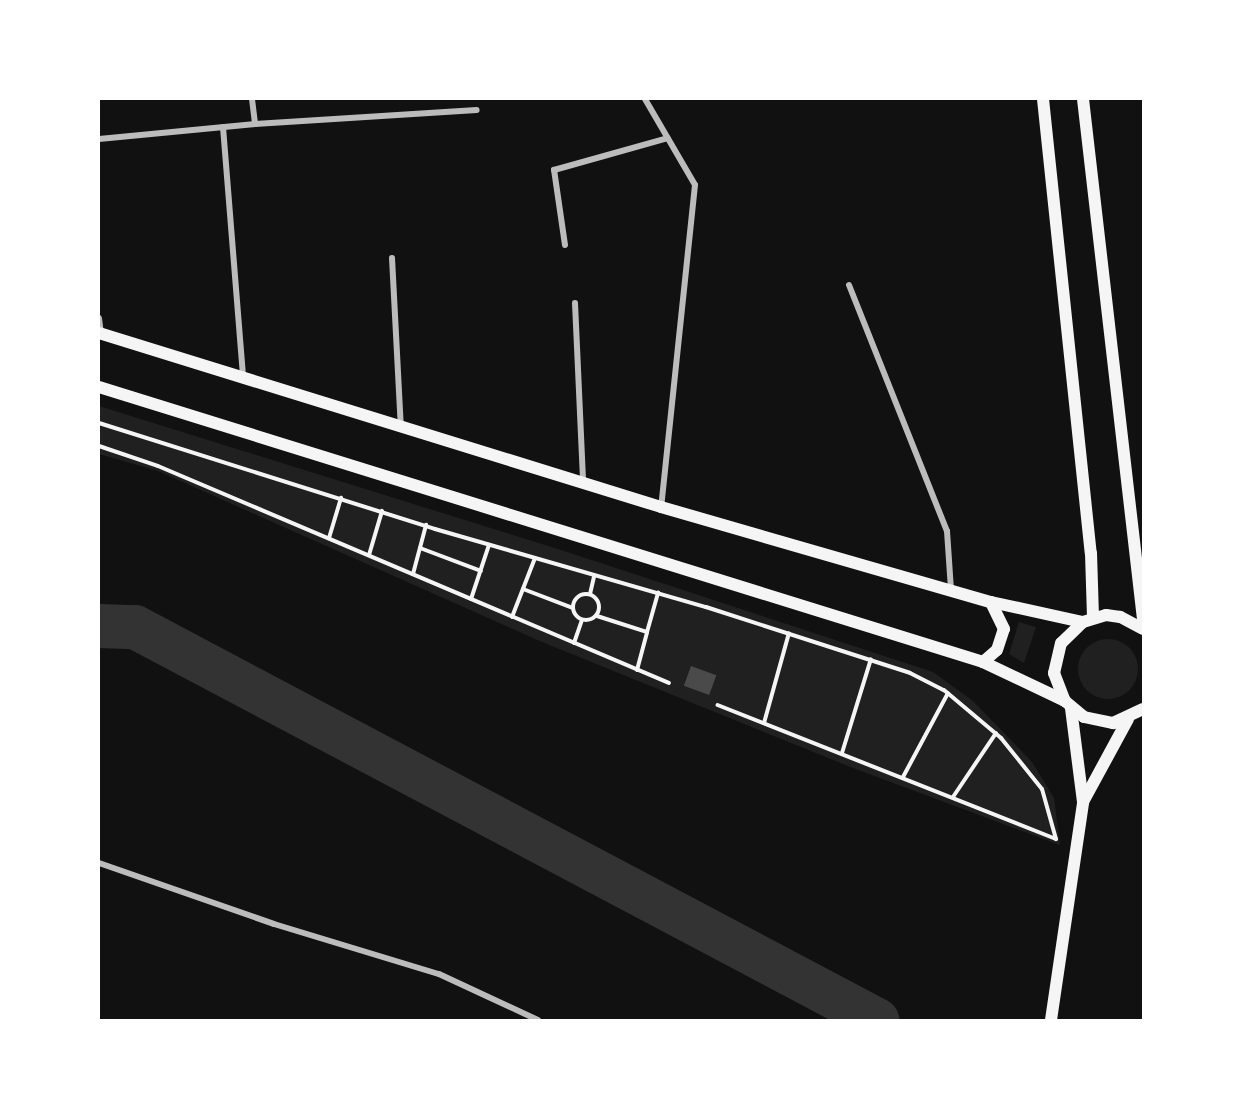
<!DOCTYPE html>
<html>
<head>
<meta charset="utf-8">
<style>
	body { margin:0 }
	#map { position:relative; width:1242px; height:1119px; overflow:hidden; background:#111; font-family:"Fira Sans Condensed",sans-serif }
	div>[style] { position:absolute }
	.green>* { inset:0; background:#202020 }
	.round { border-radius:50% }
	.river>* { height:44px; margin:-22px; padding:0 22px; transform-origin:22px; border-radius:22px; background:#333 }
	.building>* { inset:0; background:#4a4a4a; transform-origin:0 0 }
	.path>* { height:4px; margin:-2px; padding:0 2px; transform-origin:2px; border-radius:2px; background:#f5f5f5 }
	.path>.ring { margin:-2px; padding:0; box-sizing:content-box; background:none; border:4px solid #f5f5f5; border-radius:50% }
	.minor>* { height:6px; margin:-3px; padding:0 3px; transform-origin:3px; border-radius:3px; background:#bcbcbc }
	.secondary>* { height:12px; margin:-6px; padding:0 6px; transform-origin:6px; border-radius:6px; background:#f5f5f5 }
	span { translate:-50% -50%; white-space:nowrap; text-align:center; line-height:1.15; -webkit-text-stroke:5px #fff; paint-order:stroke }
	.frame { position:absolute; inset:0; border:100px solid #fff; pointer-events:none }
</style>
</head>
<body>
<div id="map">
	<div class="green">
		<div style="clip-path:polygon(99px 406px,561px 550px,933px 672px,973px 701px,1032px 762px,1054px 798px,1060px 845px,853px 768px,542px 642px,158px 471px,99px 454px)"></div>
		<div style="clip-path:polygon(1019px 622px,1036px 627px,1024px 663px,1009px 654px)"></div>
		<div class="round" style="left:1078px;top:639px;width:60px;height:60px"></div>
	</div>
	<div class="river">
		<div style="left:99px;top:626px;width:36px;rotate:2deg"></div>
		<div style="left:135px;top:627px;width:840px;rotate:27.91deg"></div>
	</div>
	<div class="building">
		<div style="left:691px;top:666px;width:27px;height:21px;rotate:20deg"></div>
	</div>
	<div class="path">
		<div style="left:99px;top:423px;width:352px;rotate:17.5deg"></div>
		<div style="left:435px;top:529px;width:282px;rotate:16.1deg"></div>
		<div style="left:706px;top:607px;width:214px;rotate:17.9deg"></div>
		<div style="left:910px;top:673px;width:38px;rotate:27deg"></div>
		<div style="left:944px;top:690px;width:75px;rotate:40.1deg"></div>
		<div style="left:1001px;top:738px;width:65px;rotate:51.2deg"></div>
		<div style="left:1042px;top:789px;width:52px;rotate:74.4deg"></div>
		<div style="left:1056px;top:839px;width:364px;rotate:-158.4deg"></div>
		<div style="left:99px;top:446px;width:62px;rotate:18.7deg"></div>
		<div style="left:158px;top:466px;width:555px;rotate:23.01deg"></div>
		<div style="left:329px;top:538px;width:42px;rotate:-73.3deg"></div>
		<div style="left:420px;top:548px;width:65px;rotate:20.7deg"></div>
		<div style="left:369px;top:555px;width:46px;rotate:-73.5deg"></div>
		<div style="left:413px;top:574px;width:51px;rotate:-75.1deg"></div>
		<div style="left:523px;top:589px;width:53px;rotate:20.8deg"></div>
		<div class="ring" style="left:573px;top:594px;width:22px;height:22px"></div>
		<div style="left:590px;top:594px;width:18px;rotate:-77deg"></div>
		<div style="left:471px;top:599px;width:57px;rotate:-71.6deg"></div>
		<div style="left:597px;top:616px;width:52px;rotate:17.7deg"></div>
		<div style="left:647px;top:632px;width:41px;rotate:-74.2deg"></div>
		<div style="left:512px;top:617px;width:63px;rotate:-68.7deg"></div>
		<div style="left:574px;top:643px;width:24px;rotate:-71deg"></div>
		<div style="left:637px;top:670px;width:39px;rotate:-75deg"></div>
		<div style="left:764px;top:723px;width:93px;rotate:-74.5deg"></div>
		<div style="left:842px;top:753px;width:98px;rotate:-72.9deg"></div>
		<div style="left:903px;top:777px;width:95px;rotate:-61.8deg"></div>
		<div style="left:953px;top:797px;width:77px;rotate:-56.1deg"></div>
	</div>
	<div class="minor">
		<div style="left:252px;top:99px;width:25px;rotate:83deg"></div>
		<div style="left:645px;top:99px;width:99px;rotate:59.8deg"></div>
		<div style="left:695px;top:185px;width:323px;rotate:96deg"></div>
		<div style="left:223px;top:127px;width:252px;rotate:85.4deg"></div>
		<div style="left:99px;top:139px;width:157px;rotate:-5.5deg"></div>
		<div style="left:255px;top:124px;width:222px;rotate:-3.6deg"></div>
		<div style="left:565px;top:245px;width:76px;rotate:-98.3deg"></div>
		<div style="left:554px;top:170px;width:118px;rotate:-15.7deg"></div>
		<div style="left:392px;top:258px;width:170px;rotate:87deg"></div>
		<div style="left:849px;top:285px;width:265px;rotate:68.3deg"></div>
		<div style="left:947px;top:531px;width:59px;rotate:86.1deg"></div>
		<div style="left:575px;top:303px;width:179px;rotate:87.4deg"></div>
		<div style="left:99px;top:318px;width:16px;rotate:83deg"></div>
		<div style="left:99px;top:863px;width:185px;rotate:19.2deg"></div>
		<div style="left:274px;top:924px;width:172px;rotate:16.9deg"></div>
		<div style="left:439px;top:974px;width:109px;rotate:24.9deg"></div>
	</div>
	<div class="secondary">
		<div style="left:1043px;top:99px;width:457px;rotate:84deg"></div>
		<div style="left:1091px;top:553px;width:65px;rotate:88.2deg"></div>
		<div style="left:1083px;top:99px;width:523px;rotate:83.42deg"></div>
		<div style="left:99px;top:333px;width:588px;rotate:17.2deg"></div>
		<div style="left:661px;top:507px;width:343px;rotate:16.1deg"></div>
		<div style="left:991px;top:602px;width:94px;rotate:12.3deg"></div>
		<div style="left:99px;top:387px;width:926px;rotate:17.28deg"></div>
		<div style="left:983px;top:662px;width:91px;rotate:25.4deg"></div>
		<div style="left:1143px;top:629px;width:26px;rotate:-152deg"></div>
		<div style="left:1120px;top:617px;width:14px;rotate:-172deg"></div>
		<div style="left:1106px;top:615px;width:24px;rotate:163deg"></div>
		<div style="left:1083px;top:622px;width:30px;rotate:136deg"></div>
		<div style="left:1061px;top:643px;width:31px;rotate:103deg"></div>
		<div style="left:1054px;top:673px;width:30px;rotate:69deg"></div>
		<div style="left:1065px;top:701px;width:25px;rotate:40deg"></div>
		<div style="left:1084px;top:717px;width:30px;rotate:12deg"></div>
		<div style="left:1113px;top:723px;width:33px;rotate:-25deg"></div>
		<div style="left:983px;top:662px;width:18px;rotate:-41deg"></div>
		<div style="left:997px;top:650px;width:22px;rotate:-72deg"></div>
		<div style="left:1004px;top:629px;width:30px;rotate:-116deg"></div>
		<div style="left:1083px;top:802px;width:94px;rotate:-61.5deg"></div>
		<div style="left:1051px;top:1020px;width:220px;rotate:-81.6deg"></div>
		<div style="left:1083px;top:802px;width:95px;rotate:-97.3deg"></div>
	</div>
	<div class="frame"></div>
</div>
</body>
</html>
